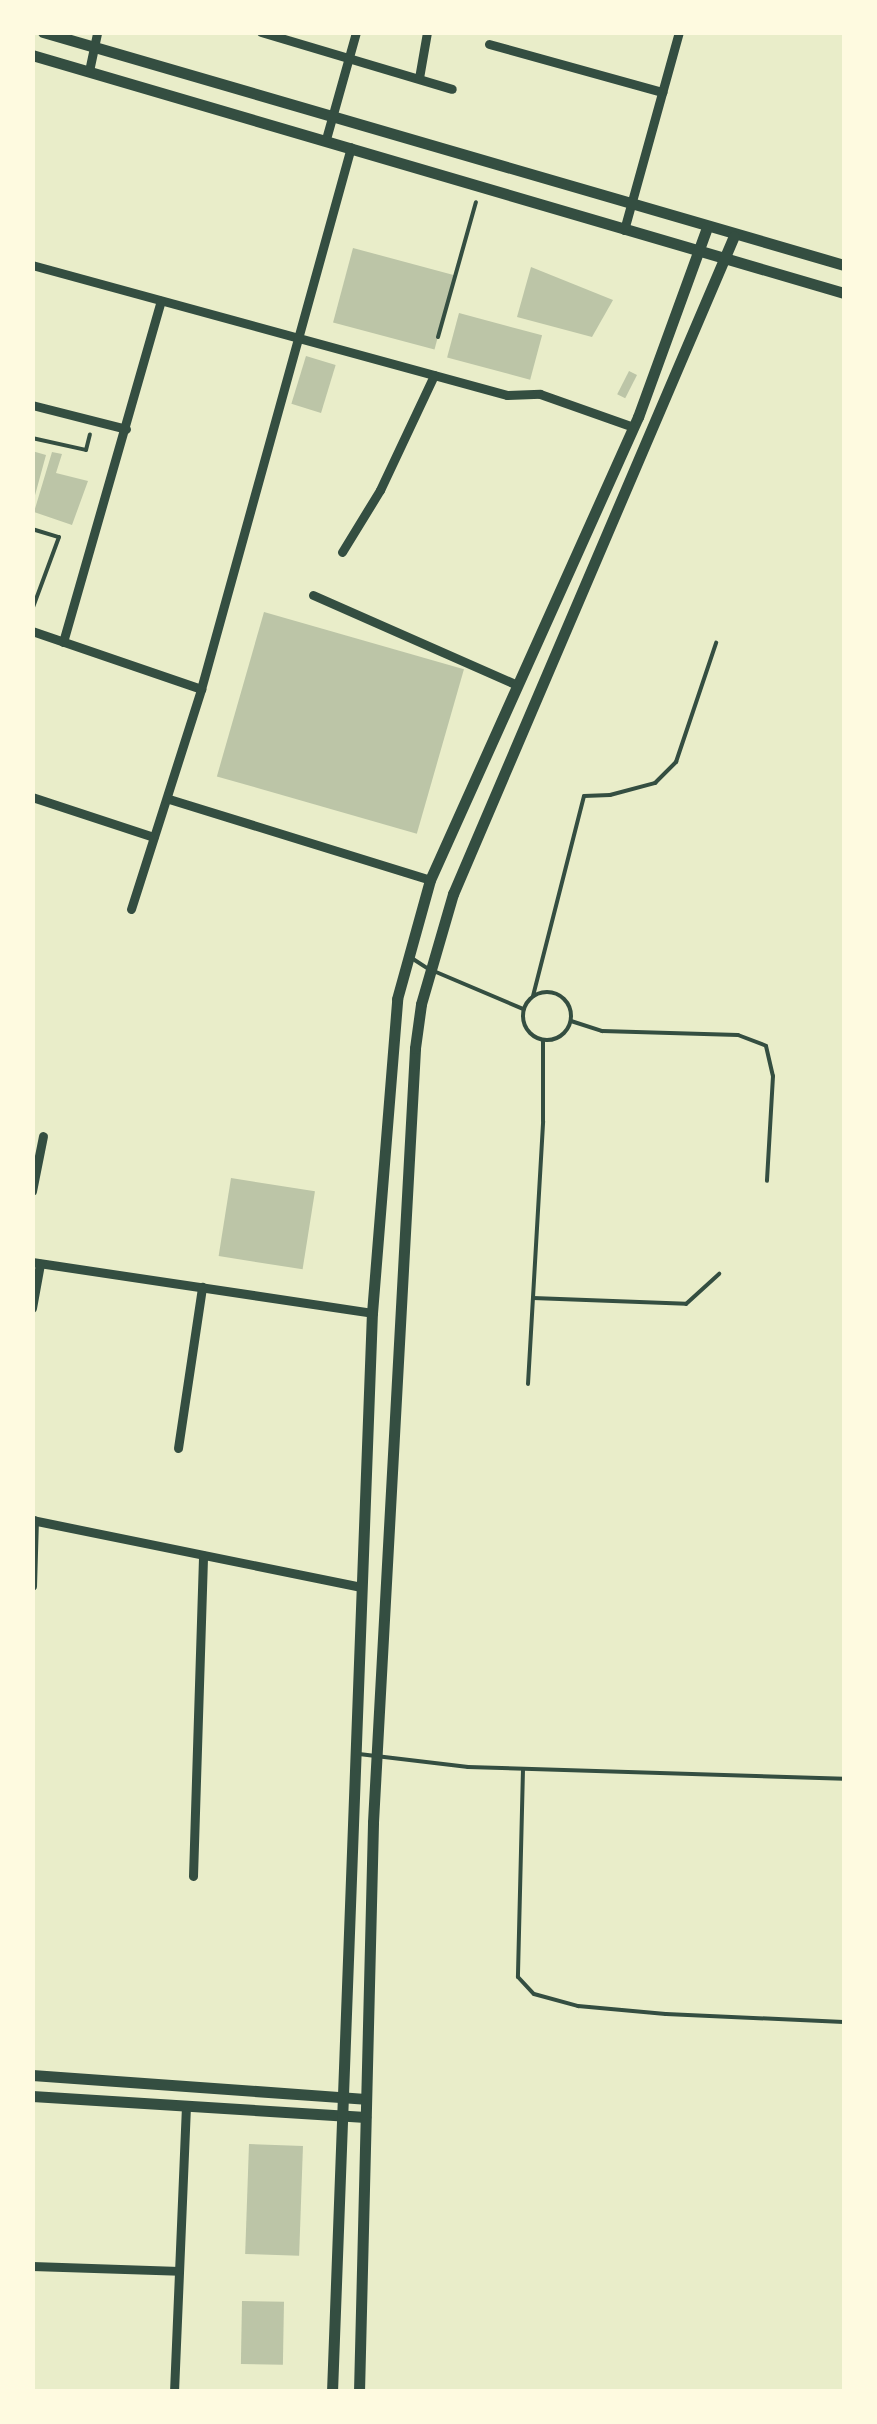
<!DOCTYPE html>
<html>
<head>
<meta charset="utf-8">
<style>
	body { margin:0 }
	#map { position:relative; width:877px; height:2424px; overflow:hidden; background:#e9edc9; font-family:Lato,sans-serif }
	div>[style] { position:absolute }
	.building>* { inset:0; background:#bcc5a7; transform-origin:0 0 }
	.path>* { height:4px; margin:-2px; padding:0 2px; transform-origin:2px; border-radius:2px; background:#344e41 }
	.service>* { height:4px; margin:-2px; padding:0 2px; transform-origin:2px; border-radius:2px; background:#344e41 }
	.service>.ring { margin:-2px; padding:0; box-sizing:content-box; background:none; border:4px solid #344e41; border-radius:50% }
	.minor>* { height:9px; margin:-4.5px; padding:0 4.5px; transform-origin:4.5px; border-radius:4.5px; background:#344e41 }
	.tertiary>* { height:11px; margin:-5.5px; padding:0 5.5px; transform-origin:5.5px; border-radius:5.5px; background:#344e41 }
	span { translate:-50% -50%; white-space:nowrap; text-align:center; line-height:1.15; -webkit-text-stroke:10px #fefae0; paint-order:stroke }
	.frame { position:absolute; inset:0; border:35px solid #fefae0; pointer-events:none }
</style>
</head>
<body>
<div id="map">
	<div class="building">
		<div style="left:353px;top:248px;width:105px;height:77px;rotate:15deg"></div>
		<div style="clip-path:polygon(531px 267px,613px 300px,592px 337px,517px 317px)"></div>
		<div style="left:459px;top:313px;width:86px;height:46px;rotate:15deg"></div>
		<div style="left:306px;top:356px;width:31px;height:50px;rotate:17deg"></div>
		<div style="left:629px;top:371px;width:9px;height:26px;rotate:27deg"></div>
		<div style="clip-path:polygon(32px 451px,46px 455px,34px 499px,32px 499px)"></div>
		<div style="clip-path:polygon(52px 452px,62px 454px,56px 473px,88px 481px,72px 525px,34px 512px)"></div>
		<div style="left:264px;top:612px;width:208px;height:171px;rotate:16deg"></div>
		<div style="left:231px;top:1178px;width:85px;height:79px;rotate:9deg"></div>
		<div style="left:249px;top:2144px;width:54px;height:110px;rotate:2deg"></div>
		<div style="left:242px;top:2301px;width:42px;height:63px;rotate:1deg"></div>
	</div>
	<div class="path">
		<div style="left:438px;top:337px;width:140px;rotate:-74.3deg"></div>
		<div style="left:32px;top:438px;width:55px;rotate:12.5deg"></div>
		<div style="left:86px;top:450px;width:16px;rotate:-76deg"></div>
		<div style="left:32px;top:529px;width:28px;rotate:17deg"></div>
		<div style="left:59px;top:537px;width:78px;rotate:110.3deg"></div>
	</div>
	<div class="service">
		<div style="left:410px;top:957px;width:20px;rotate:33deg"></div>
		<div style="left:436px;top:972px;width:95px;rotate:23deg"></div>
		<div class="ring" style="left:523px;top:992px;width:44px;height:44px"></div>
		<div style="left:533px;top:996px;width:206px;rotate:-75.7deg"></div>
		<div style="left:584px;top:796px;width:26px;rotate:-2deg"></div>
		<div style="left:610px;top:795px;width:47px;rotate:-14.9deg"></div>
		<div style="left:655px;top:783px;width:30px;rotate:-45deg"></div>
		<div style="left:676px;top:762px;width:126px;rotate:-71.4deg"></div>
		<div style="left:571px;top:1021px;width:33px;rotate:18deg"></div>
		<div style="left:602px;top:1031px;width:136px;rotate:1.7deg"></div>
		<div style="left:738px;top:1035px;width:30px;rotate:21deg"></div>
		<div style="left:766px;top:1046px;width:31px;rotate:77deg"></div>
		<div style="left:773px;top:1076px;width:105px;rotate:93.3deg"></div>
		<div style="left:533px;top:1298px;width:153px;rotate:2.2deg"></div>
		<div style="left:686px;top:1304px;width:45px;rotate:-42.3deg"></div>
		<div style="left:528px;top:1384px;width:263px;rotate:-86.7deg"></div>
		<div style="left:543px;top:1121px;width:81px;rotate:-90deg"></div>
		<div style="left:359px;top:1754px;width:110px;rotate:6.8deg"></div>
		<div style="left:468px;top:1767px;width:376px;rotate:1.8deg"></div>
		<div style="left:523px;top:1769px;width:208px;rotate:91.4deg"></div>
		<div style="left:518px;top:1977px;width:23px;rotate:47deg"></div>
		<div style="left:534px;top:1994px;width:46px;rotate:15.3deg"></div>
		<div style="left:578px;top:2006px;width:88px;rotate:5.2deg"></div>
		<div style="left:666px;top:2014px;width:178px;rotate:2.6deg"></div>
	</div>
	<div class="minor">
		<div style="left:261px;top:32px;width:199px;rotate:16.6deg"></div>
		<div style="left:489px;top:44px;width:180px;rotate:15.5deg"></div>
		<div style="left:89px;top:71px;width:40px;rotate:-78deg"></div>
		<div style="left:419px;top:78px;width:47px;rotate:-80.1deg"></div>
		<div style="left:326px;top:139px;width:111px;rotate:-74.3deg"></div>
		<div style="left:624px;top:230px;width:205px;rotate:-74.5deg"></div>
		<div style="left:32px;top:265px;width:492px;rotate:15.3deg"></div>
		<div style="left:507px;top:395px;width:33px;rotate:-2deg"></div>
		<div style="left:540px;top:394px;width:99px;rotate:19.5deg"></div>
		<div style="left:32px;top:405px;width:97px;rotate:14.3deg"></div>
		<div style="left:342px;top:552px;width:73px;rotate:-58.5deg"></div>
		<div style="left:380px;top:490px;width:127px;rotate:-64.8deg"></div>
		<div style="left:313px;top:595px;width:223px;rotate:23.8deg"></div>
		<div style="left:32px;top:631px;width:179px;rotate:18.9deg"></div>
		<div style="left:63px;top:642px;width:355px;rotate:-74deg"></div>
		<div style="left:32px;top:797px;width:128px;rotate:18.2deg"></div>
		<div style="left:169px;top:799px;width:273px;rotate:17.2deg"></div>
		<div style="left:131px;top:909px;width:231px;rotate:-72.3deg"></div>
		<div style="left:201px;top:689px;width:562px;rotate:-74.53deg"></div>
		<div style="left:32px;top:1191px;width:56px;rotate:-78.7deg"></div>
		<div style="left:32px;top:1262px;width:344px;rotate:8.5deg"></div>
		<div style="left:32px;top:1308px;width:45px;rotate:-79.7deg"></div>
		<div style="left:178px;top:1448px;width:163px;rotate:-81.5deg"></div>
		<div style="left:32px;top:1520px;width:336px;rotate:11.5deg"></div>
		<div style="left:32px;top:1586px;width:66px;rotate:-88.3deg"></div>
		<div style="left:193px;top:1876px;width:321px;rotate:-88.2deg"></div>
		<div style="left:32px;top:2266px;width:147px;rotate:1.9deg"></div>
		<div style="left:174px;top:2392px;width:286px;rotate:-87.6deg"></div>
	</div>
	<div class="tertiary">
		<div style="left:43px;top:32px;width:834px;rotate:16.22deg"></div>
		<div style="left:32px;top:55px;width:846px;rotate:16.34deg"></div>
		<div style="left:32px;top:2075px;width:334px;rotate:4.1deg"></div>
		<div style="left:32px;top:2096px;width:334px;rotate:3.6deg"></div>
		<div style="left:332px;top:2392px;width:1080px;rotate:-87.88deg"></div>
		<div style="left:372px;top:1313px;width:315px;rotate:-85.4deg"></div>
		<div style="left:397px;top:999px;width:123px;rotate:-74.5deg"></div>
		<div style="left:430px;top:880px;width:508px;rotate:-65.81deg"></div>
		<div style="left:638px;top:417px;width:202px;rotate:-70deg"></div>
		<div style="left:359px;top:2392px;width:570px;rotate:-88.59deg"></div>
		<div style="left:373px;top:1822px;width:775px;rotate:-86.89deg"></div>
		<div style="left:415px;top:1048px;width:44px;rotate:-82.2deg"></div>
		<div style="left:421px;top:1004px;width:115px;rotate:-73.8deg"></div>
		<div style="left:453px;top:894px;width:715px;rotate:-66.88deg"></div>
	</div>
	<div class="frame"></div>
</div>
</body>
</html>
